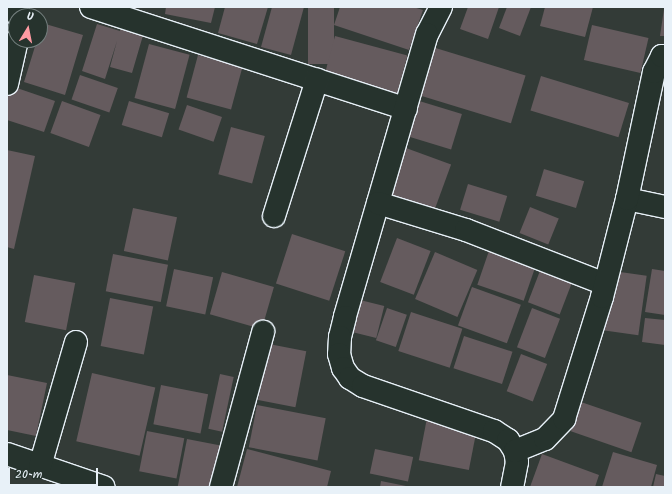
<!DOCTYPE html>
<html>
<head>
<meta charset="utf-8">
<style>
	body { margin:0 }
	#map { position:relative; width:672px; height:494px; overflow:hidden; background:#333b37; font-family:Kalam,sans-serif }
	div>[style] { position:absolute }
	.building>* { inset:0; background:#655b5e; transform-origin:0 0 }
	.roads { filter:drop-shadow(1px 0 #e8f1f8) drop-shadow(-1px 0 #e8f1f8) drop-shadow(0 1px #e8f1f8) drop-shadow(0 -1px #e8f1f8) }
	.street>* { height:22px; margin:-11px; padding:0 11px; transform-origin:11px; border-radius:11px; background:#26332d }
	span { translate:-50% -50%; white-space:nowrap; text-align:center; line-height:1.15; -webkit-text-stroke:3.5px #26332d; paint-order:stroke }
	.frame { position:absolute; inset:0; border:8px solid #e8f1f8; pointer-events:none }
	.north { position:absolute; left:8px; top:8px; width:40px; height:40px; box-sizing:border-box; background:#26332d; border:1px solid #747f7e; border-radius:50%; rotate:10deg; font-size:11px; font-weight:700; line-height:16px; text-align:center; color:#e8f1f8 }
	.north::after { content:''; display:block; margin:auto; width:14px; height:18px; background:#ff9aa2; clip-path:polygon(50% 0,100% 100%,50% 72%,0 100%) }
	.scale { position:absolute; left:8px; top:468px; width:90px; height:18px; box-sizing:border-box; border:2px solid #e8f1f8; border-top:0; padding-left:5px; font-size:12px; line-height:14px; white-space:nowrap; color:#e8f1f8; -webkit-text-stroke:3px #26332d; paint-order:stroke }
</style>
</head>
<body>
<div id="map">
	<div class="building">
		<div style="clip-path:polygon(166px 7px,215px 7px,211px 23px,165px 14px)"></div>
		<div style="clip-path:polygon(225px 7px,268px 7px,257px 44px,218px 33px)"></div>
		<div style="clip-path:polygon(272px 7px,304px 7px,291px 55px,261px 47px)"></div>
		<div style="left:308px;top:7px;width:26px;height:57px"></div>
		<div style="clip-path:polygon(340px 7px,413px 7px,423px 10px,409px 50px,334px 25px)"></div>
		<div style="clip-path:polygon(468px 7px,499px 7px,488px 39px,460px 29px)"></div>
		<div style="clip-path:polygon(507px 7px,531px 7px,520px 36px,499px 28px)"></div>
		<div style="clip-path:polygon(545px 7px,593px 7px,585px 37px,540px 26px)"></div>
		<div style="clip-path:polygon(664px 9px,665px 9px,665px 36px,660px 36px)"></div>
		<div style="clip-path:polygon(42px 23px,83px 35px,65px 95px,24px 82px,37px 40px,40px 40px)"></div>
		<div style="clip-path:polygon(97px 24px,120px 31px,121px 26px,144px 32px,132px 73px,110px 67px,117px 41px,105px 79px,82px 71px)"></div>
		<div style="left:592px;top:25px;width:58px;height:36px;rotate:13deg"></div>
		<div style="left:335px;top:36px;width:75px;height:42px;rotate:15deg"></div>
		<div style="left:149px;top:44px;width:42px;height:56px;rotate:15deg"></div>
		<div style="left:429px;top:46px;width:101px;height:50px;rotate:17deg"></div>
		<div style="left:198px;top:55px;width:46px;height:44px;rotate:15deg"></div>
		<div style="left:80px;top:75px;width:40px;height:26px;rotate:19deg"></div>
		<div style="left:541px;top:76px;width:92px;height:36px;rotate:17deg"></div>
		<div style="clip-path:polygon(11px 86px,55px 101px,44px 132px,7px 120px,7px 99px)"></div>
		<div style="left:416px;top:100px;width:48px;height:37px;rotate:17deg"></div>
		<div style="left:62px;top:101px;width:41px;height:34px;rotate:20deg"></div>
		<div style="left:129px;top:101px;width:42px;height:25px;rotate:17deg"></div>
		<div style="left:187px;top:105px;width:37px;height:26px;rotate:19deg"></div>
		<div style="left:231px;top:127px;width:35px;height:49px;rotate:15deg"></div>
		<div style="left:406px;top:148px;width:48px;height:52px;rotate:20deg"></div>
		<div style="clip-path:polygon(7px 150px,35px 156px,14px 249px,7px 247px)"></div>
		<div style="left:544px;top:169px;width:42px;height:28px;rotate:17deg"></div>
		<div style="left:468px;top:184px;width:41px;height:27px;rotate:17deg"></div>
		<div style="left:530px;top:207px;width:31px;height:28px;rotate:22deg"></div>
		<div style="left:133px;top:208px;width:45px;height:44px;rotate:12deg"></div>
		<div style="left:292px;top:234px;width:56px;height:52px;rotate:18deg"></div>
		<div style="left:397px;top:238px;width:36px;height:47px;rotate:21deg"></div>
		<div style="left:491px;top:245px;width:49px;height:42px;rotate:19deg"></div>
		<div style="left:435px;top:252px;width:46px;height:51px;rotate:23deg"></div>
		<div style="left:113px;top:254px;width:56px;height:38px;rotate:11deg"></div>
		<div style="left:543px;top:263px;width:34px;height:42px;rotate:21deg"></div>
		<div style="left:174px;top:269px;width:40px;height:38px;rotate:12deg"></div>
		<div style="clip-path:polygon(652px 269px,665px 271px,665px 315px,645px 312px)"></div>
		<div style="left:613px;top:271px;width:34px;height:60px;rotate:8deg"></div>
		<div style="left:222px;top:272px;width:54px;height:44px;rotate:16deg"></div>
		<div style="left:34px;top:275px;width:42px;height:48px;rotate:11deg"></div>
		<div style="left:472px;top:287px;width:52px;height:41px;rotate:20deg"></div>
		<div style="left:110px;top:298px;width:44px;height:49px;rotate:11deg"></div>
		<div style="left:360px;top:300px;width:25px;height:33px;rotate:14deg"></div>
		<div style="left:387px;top:308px;width:21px;height:34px;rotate:19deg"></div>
		<div style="left:532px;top:308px;width:30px;height:42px;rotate:21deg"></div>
		<div style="left:411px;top:312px;width:54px;height:41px;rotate:18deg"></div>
		<div style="clip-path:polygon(645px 318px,665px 320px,665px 345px,642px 342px)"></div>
		<div style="left:464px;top:336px;width:51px;height:34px;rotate:18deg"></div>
		<div style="left:269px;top:344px;width:38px;height:57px;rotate:11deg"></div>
		<div style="left:521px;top:354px;width:28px;height:40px;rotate:21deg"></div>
		<div style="left:92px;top:373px;width:65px;height:70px;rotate:13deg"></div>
		<div style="left:220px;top:374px;width:14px;height:56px;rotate:12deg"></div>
		<div style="clip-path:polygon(7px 375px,47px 383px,36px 436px,7px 430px)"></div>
		<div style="left:161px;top:385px;width:48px;height:40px;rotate:11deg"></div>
		<div style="left:581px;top:402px;width:64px;height:31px;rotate:19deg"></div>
		<div style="left:257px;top:405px;width:70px;height:43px;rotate:11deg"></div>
		<div style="left:427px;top:418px;width:51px;height:43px;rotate:11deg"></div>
		<div style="left:147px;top:431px;width:38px;height:41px;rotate:11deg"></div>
		<div style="left:187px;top:439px;width:33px;height:49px;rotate:11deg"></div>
		<div style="clip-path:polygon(247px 449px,331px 471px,327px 487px,237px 487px)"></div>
		<div style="left:375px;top:449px;width:39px;height:25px;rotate:12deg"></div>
		<div style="clip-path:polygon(613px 452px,657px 465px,651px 487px,602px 487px)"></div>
		<div style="clip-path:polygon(542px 454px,599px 475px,595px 487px,530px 487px)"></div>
		<div style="clip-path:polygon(656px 474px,665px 476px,665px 487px,653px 487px)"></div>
		<div style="clip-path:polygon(381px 481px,406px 486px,406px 487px,380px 487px)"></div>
	</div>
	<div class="roads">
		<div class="street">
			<div style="left:18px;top:7px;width:9px;rotate:90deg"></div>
			<div style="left:91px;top:7px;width:331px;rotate:17.9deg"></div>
			<div style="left:441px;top:7px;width:30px;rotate:117deg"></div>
			<div style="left:427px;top:34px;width:295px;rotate:106.2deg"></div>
			<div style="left:345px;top:317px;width:21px;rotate:104deg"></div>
			<div style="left:340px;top:337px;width:17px;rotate:93deg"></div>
			<div style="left:339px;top:354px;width:15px;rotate:74deg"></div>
			<div style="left:343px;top:368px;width:12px;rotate:55deg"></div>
			<div style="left:350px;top:378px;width:15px;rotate:32deg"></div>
			<div style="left:363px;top:386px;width:139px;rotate:19deg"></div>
			<div style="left:494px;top:431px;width:17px;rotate:33deg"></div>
			<div style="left:508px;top:440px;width:13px;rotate:58deg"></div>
			<div style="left:515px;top:451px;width:11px;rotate:80deg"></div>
			<div style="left:517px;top:462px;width:25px;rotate:101deg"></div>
			<div style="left:7px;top:84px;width:45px;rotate:-77.2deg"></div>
			<div style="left:627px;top:199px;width:39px;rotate:12deg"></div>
			<div style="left:378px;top:203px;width:92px;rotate:17.1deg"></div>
			<div style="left:466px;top:230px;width:149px;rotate:21.2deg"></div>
			<div style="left:274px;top:216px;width:143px;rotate:-72.5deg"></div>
			<div style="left:515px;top:451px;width:32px;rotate:-22deg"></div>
			<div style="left:545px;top:439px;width:28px;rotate:-46deg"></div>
			<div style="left:564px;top:419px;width:128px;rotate:-72.7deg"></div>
			<div style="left:602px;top:297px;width:101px;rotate:-75.7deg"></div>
			<div style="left:627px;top:199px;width:130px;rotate:-78deg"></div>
			<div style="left:654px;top:72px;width:18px;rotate:-63deg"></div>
			<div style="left:662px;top:56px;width:3px"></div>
			<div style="left:7px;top:454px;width:102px;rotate:18.8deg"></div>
			<div style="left:40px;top:466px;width:129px;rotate:-73.8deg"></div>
			<div style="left:221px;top:487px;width:161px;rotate:-74.8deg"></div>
		</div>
	</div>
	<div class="frame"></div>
	<div class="north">U</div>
	<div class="scale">20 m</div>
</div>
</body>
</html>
